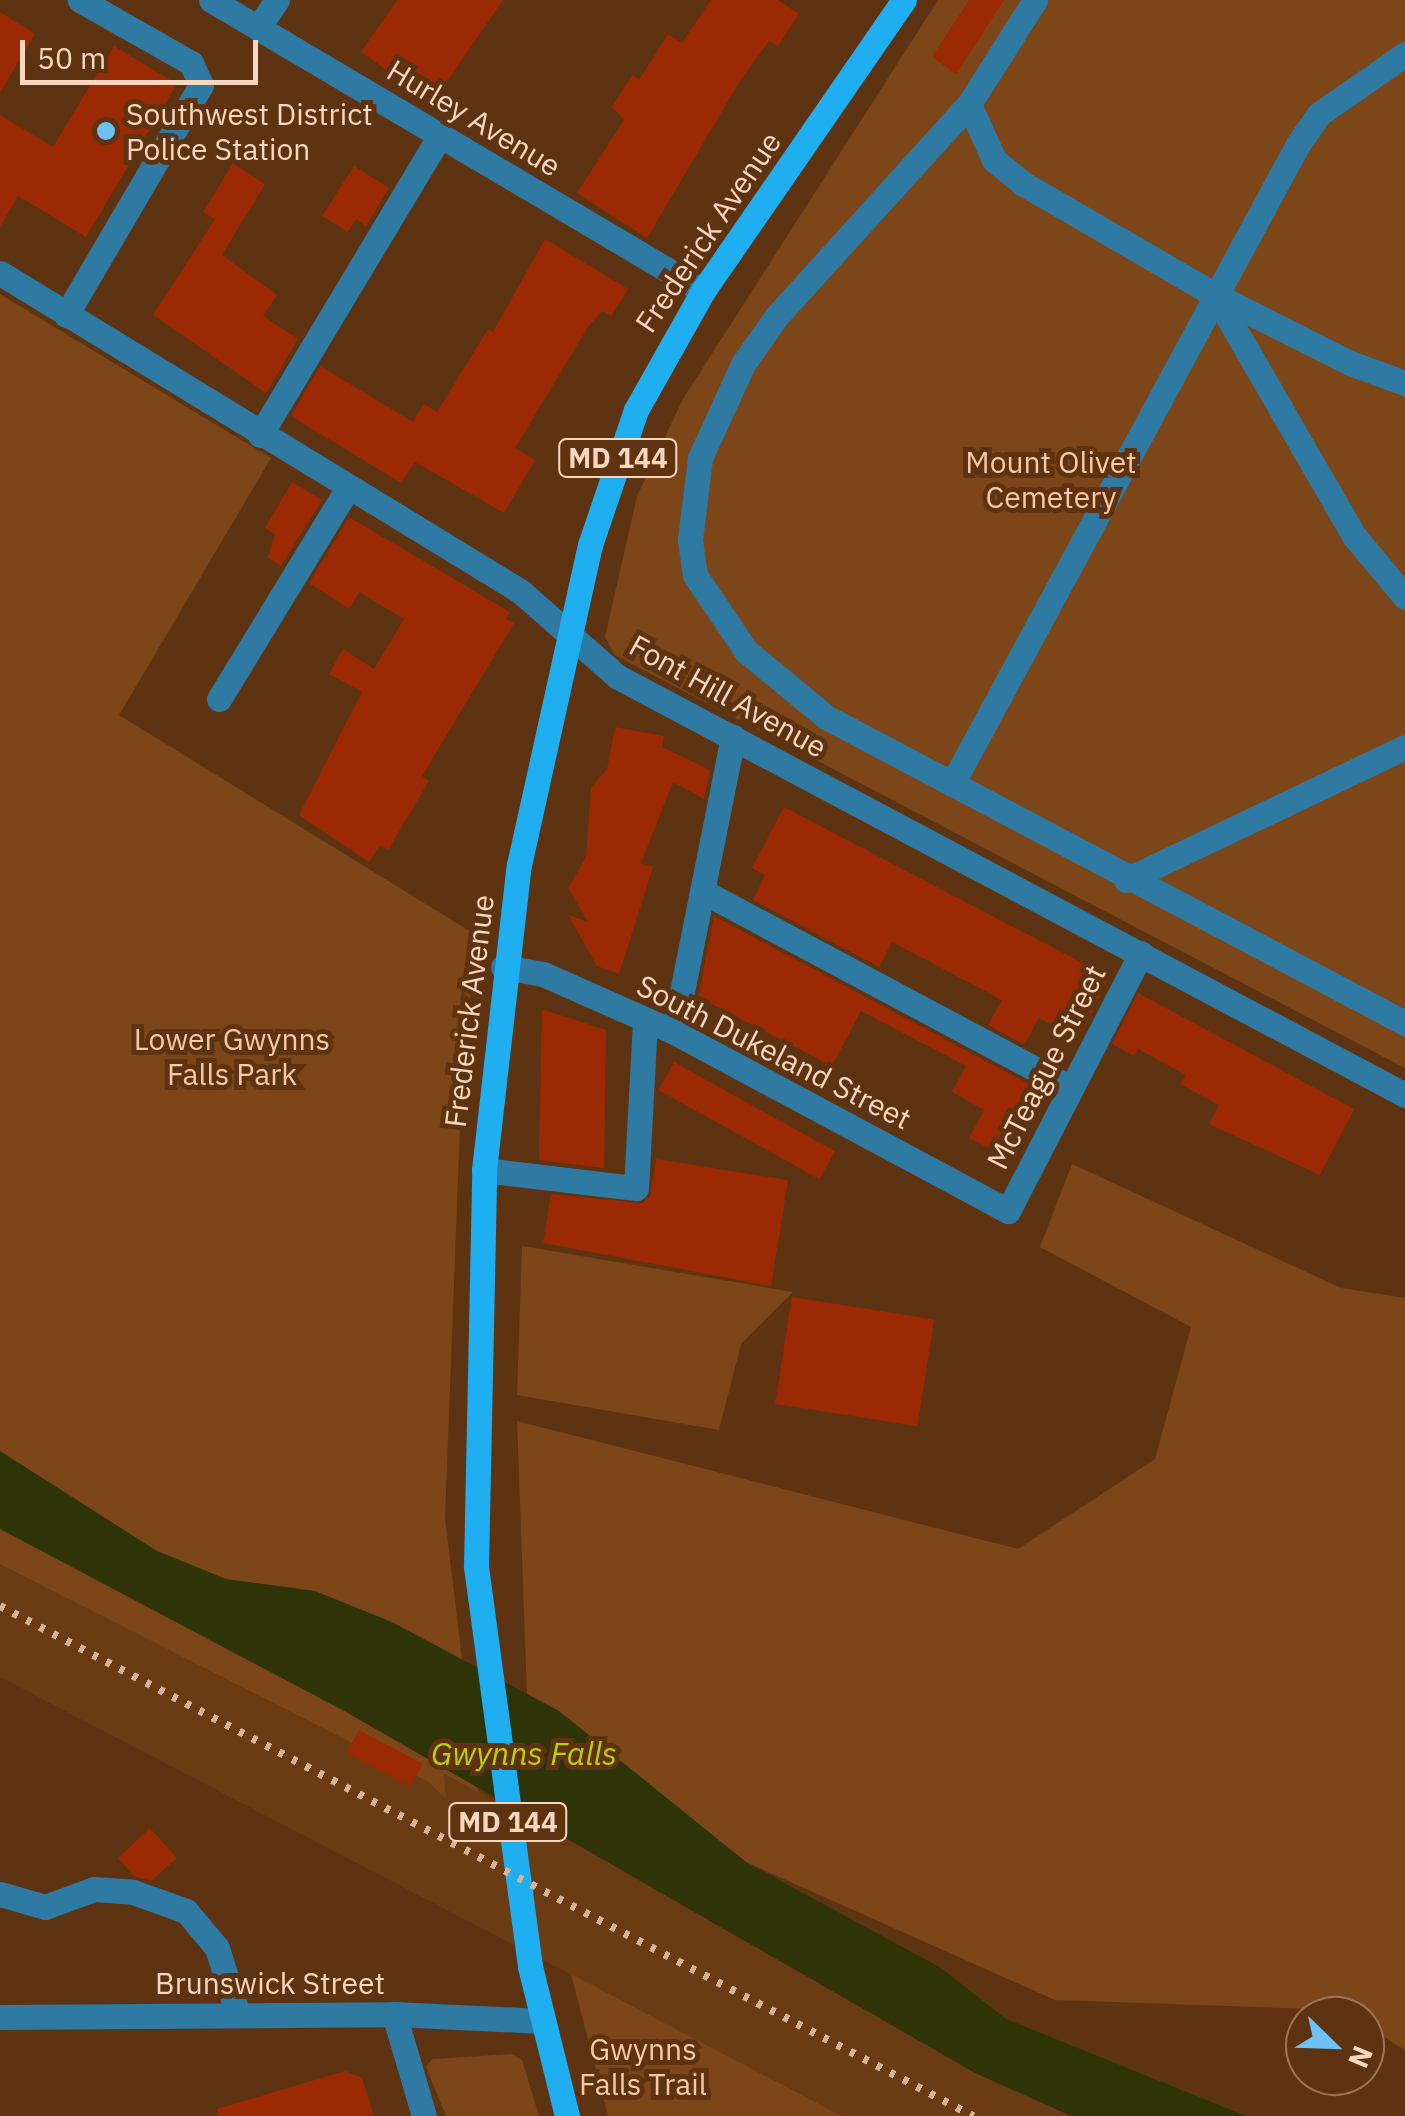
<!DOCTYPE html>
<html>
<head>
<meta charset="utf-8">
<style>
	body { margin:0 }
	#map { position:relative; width:1405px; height:2116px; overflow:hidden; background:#5e3311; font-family:"IBM Plex Sans",sans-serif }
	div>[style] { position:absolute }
	.built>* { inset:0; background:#6b3b14 }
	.green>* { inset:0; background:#7d4618 }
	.water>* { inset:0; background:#2e3308 }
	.building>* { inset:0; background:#9b2904; transform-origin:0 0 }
	.minor>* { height:25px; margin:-12.5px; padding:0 12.5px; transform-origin:12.5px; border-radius:12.5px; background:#2e7aa3 }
	.major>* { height:25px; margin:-12.5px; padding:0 12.5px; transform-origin:12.5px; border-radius:12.5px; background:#1faef0 }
	.rail>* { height:8px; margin-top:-4px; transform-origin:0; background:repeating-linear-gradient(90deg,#d6b299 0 5px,transparent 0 15px) }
	.dots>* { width:28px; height:28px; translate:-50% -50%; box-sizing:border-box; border:5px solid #5e3311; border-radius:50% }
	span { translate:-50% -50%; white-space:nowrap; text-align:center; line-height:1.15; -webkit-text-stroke:10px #5e3311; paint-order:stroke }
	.shield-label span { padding:2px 8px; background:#5e3311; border:2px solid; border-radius:8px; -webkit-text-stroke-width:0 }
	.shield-label { font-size:28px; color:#f8d6c0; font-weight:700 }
	.poi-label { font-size:30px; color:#f8d6c0 }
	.left { translate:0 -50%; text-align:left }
	.street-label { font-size:30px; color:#f8d6c0 }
	.park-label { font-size:30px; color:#fac8a5 }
	.water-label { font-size:32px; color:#bdcf04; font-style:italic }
	.north { position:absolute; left:1285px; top:1996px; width:100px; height:100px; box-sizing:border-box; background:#5e3311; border:2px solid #9c7457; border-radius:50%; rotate:113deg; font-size:28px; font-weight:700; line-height:40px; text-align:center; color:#f8d6c0 }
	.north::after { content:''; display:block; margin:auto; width:35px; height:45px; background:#6ec2f3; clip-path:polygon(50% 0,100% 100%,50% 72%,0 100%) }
	.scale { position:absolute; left:20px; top:40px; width:238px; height:45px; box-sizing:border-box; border:5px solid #f8d6c0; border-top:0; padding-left:12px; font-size:30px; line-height:35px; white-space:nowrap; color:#f8d6c0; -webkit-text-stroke:8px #5e3311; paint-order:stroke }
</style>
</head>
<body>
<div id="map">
	<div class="built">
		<div style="clip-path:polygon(0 1541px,1097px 2116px,842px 2116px,0 1677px)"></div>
	</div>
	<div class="green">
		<div style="clip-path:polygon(938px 0,1405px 0,1405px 1068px,615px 655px,605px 637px,637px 496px,683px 399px)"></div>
		<div style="clip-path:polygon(0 294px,271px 458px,119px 715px,476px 935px,462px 1073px,445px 1518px,478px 1792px,444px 1774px,446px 1799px,429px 1782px,0 1564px)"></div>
		<div style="clip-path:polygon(1072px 1164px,1341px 1288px,1405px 1298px,1405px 2050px,1365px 2025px,1365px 2016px,1340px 2010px,1055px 2000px,746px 1862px,527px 1694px,517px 1421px,1018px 1549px,1155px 1459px,1191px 1327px,1040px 1247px)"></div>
		<div style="clip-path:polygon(522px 1246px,793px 1292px,741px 1344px,719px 1430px,517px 1395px)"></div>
		<div style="clip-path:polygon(571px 1974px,842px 2116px,608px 2116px)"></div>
		<div style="clip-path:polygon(512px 2054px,522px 2060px,539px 2116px,446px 2116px,426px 2067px,432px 2059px)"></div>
	</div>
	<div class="water">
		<div style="clip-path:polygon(0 1451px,157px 1551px,226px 1579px,315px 1591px,392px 1622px,559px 1711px,746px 1862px,941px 1968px,1006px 2019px,1246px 2116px,1071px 2116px,975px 2073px,346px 1712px,0 1529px)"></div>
	</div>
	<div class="building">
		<div style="clip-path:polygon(397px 0,503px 0,433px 102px,361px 52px)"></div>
		<div style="clip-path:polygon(711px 0,778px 0,799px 14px,778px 46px,769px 41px,740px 81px,647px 238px,577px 193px,624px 120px,612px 107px,632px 75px,639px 80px,668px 34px,682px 43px)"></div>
		<div style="clip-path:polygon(969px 0,1004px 0,956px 74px,932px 57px)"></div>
		<div style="clip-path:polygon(0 12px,35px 34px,0 93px)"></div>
		<div style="clip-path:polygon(114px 46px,177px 84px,86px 237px,18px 196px,0 227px,0 115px,53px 147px)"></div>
		<div style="clip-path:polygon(233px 163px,265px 184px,222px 255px,277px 295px,263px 316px,298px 339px,266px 393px,153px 315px,215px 219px,203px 212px)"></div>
		<div style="clip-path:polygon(354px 166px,389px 188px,366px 226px,356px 219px,348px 232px,322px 216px)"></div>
		<div style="clip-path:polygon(545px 239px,628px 289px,611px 316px,602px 311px,588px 327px,515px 448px,535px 460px,504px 513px,415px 462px,401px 483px,291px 416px,320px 366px,413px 422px,424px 404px,437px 412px,488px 329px,493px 332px)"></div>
		<div style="clip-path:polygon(292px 482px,322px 500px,281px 566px,268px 558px,275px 534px,265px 528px)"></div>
		<div style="clip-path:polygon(349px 517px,510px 612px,506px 619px,514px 623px,422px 776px,429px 781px,388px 850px,380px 845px,369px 862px,299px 815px,362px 692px,329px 674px,343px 649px,374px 669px,404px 619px,359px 592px,349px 609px,309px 583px)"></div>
		<div style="clip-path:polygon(615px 727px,664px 736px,662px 747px,710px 770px,704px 799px,673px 782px,641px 863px,653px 867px,619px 974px,597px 966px,568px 915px,588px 922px,568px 888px,586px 857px,591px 788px,607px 769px)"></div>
		<div style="clip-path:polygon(784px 807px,1109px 977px,1084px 1029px,1075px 1037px,1039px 1018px,1024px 1045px,988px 1025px,1002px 1000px,892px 942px,879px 967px,753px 900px,765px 875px,752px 868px)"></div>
		<div style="clip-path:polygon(714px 916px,1044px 1092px,1009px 1158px,969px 1138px,984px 1110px,952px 1092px,966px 1066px,861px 1011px,832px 1066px,698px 997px)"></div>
		<div style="clip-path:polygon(1138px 993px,1354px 1109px,1320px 1175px,1209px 1124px,1219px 1105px,1180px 1084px,1186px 1075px,1138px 1049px,1134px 1056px,1112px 1044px)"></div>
		<div style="clip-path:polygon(542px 1009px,606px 1030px,604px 1168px,539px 1160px)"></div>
		<div style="left:674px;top:1062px;width:184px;height:32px;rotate:29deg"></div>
		<div style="clip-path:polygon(656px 1159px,788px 1180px,771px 1286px,543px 1243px,551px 1194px,642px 1203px,650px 1197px)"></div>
		<div style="left:792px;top:1297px;width:144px;height:108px;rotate:9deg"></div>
		<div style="left:359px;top:1730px;width:72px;height:26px;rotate:28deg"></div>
		<div style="clip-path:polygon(150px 1828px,177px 1858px,151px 1881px,134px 1876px,118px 1858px)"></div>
		<div style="clip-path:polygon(345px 2071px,362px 2078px,374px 2116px,218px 2116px,217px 2109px)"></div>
	</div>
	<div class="minor">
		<div style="left:211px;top:0;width:572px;rotate:30.6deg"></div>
		<div style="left:1035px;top:0;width:123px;rotate:122.4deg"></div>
		<div style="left:969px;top:104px;width:287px;rotate:132.2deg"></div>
		<div style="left:776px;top:317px;width:57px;rotate:125.1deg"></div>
		<div style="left:743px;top:364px;width:103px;rotate:114.6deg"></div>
		<div style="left:700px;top:458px;width:83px;rotate:97deg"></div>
		<div style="left:690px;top:540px;width:35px;rotate:82deg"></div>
		<div style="left:695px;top:575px;width:92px;rotate:56.1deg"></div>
		<div style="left:746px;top:651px;width:104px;rotate:39.5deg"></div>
		<div style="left:826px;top:717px;width:655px;rotate:27.86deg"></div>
		<div style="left:258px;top:28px;width:34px;rotate:-56deg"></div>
		<div style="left:969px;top:104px;width:61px;rotate:65.9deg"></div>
		<div style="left:994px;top:160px;width:36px;rotate:39deg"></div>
		<div style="left:1022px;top:183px;width:223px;rotate:30.1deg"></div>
		<div style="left:1215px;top:295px;width:151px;rotate:26.7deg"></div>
		<div style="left:1350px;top:363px;width:59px;rotate:20deg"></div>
		<div style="left:0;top:273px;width:610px;rotate:31.45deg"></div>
		<div style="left:520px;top:591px;width:130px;rotate:41.3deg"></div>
		<div style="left:618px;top:677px;width:891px;rotate:27.97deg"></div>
		<div style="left:1215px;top:295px;width:280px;rotate:60deg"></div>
		<div style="left:1355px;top:537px;width:78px;rotate:50.2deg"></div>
		<div style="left:66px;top:315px;width:267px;rotate:-59.6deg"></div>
		<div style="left:201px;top:85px;width:24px;rotate:-114deg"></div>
		<div style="left:191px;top:63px;width:128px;rotate:-150.4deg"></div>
		<div style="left:260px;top:435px;width:350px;rotate:-59deg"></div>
		<div style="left:219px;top:699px;width:247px;rotate:-58.6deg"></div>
		<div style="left:952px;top:784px;width:728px;rotate:-61.6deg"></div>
		<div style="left:1298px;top:144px;width:37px;rotate:-55deg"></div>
		<div style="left:1319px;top:114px;width:105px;rotate:-34.9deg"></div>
		<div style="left:1126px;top:880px;width:309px;rotate:-25.5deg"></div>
		<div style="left:702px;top:891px;width:418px;rotate:28.1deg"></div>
		<div style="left:503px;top:967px;width:41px;rotate:9.9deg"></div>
		<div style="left:543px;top:974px;width:143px;rotate:23.9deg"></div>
		<div style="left:674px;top:1032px;width:379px;rotate:28.2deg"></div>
		<div style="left:1008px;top:1211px;width:290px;rotate:-62.7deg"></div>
		<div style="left:674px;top:1032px;width:301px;rotate:-78.7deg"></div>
		<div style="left:484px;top:1170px;width:153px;rotate:6.8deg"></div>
		<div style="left:636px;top:1188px;width:168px;rotate:-86.9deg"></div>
		<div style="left:0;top:1894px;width:47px;rotate:16.1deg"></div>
		<div style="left:45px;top:1907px;width:52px;rotate:-20.2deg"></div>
		<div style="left:94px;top:1889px;width:39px;rotate:4deg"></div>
		<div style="left:133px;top:1892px;width:56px;rotate:19.7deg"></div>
		<div style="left:186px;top:1911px;width:48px;rotate:50deg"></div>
		<div style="left:217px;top:1948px;width:70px;rotate:72.6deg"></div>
		<div style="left:394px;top:2014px;width:106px;rotate:73.6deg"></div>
		<div style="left:0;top:2017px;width:394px;rotate:-0.4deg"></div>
		<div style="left:394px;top:2014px;width:147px;rotate:2.7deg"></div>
	</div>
	<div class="major">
		<div style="left:567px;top:2116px;width:154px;rotate:-103.9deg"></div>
		<div style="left:530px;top:1966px;width:404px;rotate:-97.7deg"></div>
		<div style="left:476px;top:1566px;width:396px;rotate:-88.8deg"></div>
		<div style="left:484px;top:1170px;width:307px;rotate:-83.5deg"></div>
		<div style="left:519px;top:865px;width:328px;rotate:-77.5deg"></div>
		<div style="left:590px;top:545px;width:143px;rotate:-71.2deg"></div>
		<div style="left:636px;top:410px;width:137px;rotate:-60.6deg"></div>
		<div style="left:703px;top:291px;width:354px;rotate:-55.4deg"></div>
	</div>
	<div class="rail">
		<div style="left:0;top:1606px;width:1099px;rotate:27.66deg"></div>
	</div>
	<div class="dots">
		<div style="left:106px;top:131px;background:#6ec2f3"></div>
	</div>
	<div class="shield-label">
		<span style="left:618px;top:458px">MD 144</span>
		<span style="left:508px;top:1822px">MD 144</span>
	</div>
	<div class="poi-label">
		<span class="left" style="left:126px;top:131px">Southwest District<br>Police Station</span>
	</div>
	<div class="street-label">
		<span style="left:474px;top:118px;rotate:31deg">Hurley Avenue</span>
		<span style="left:708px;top:232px;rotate:-56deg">Frederick Avenue</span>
		<span style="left:728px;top:696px;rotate:29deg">Font Hill Avenue</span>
		<span style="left:469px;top:1011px;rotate:-83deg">Frederick Avenue</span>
		<span style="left:774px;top:1052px;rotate:27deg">South Dukeland Street</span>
		<span style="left:1046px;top:1067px;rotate:-63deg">McTeague Street</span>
		<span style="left:270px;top:1983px">Brunswick Street</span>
	</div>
	<div class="park-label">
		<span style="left:1051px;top:479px">Mount Olivet<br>Cemetery</span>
		<span style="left:232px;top:1056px">Lower Gwynns<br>Falls Park</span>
		<span style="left:643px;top:2066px">Gwynns<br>Falls Trail</span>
	</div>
	<div class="water-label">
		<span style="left:524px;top:1753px">Gwynns Falls</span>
	</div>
	<div class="north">N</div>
	<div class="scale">50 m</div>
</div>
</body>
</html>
